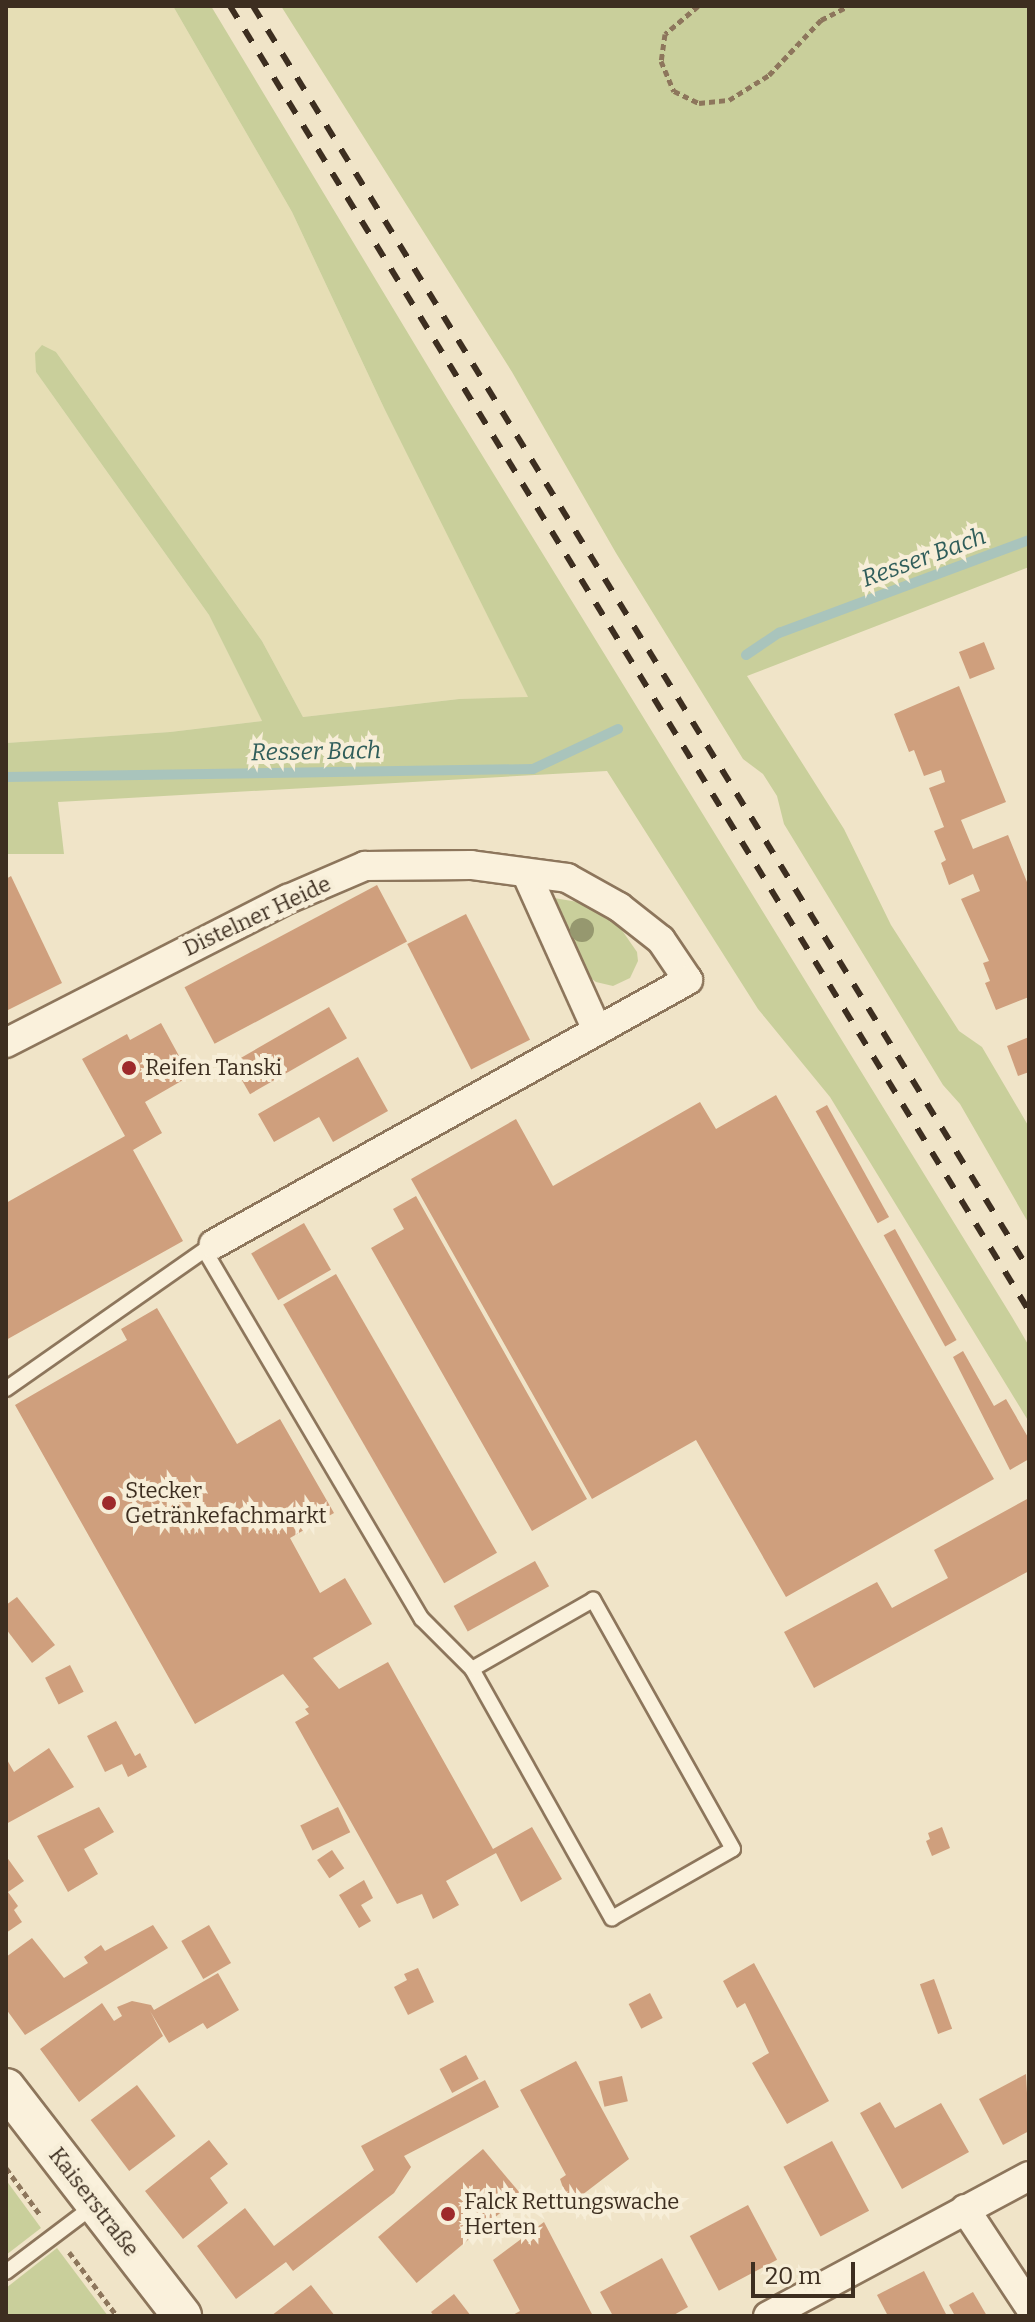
<!DOCTYPE html>
<html>
<head>
<meta charset="utf-8">
<style>
	body { margin:0 }
	#map { position:relative; width:1035px; height:2322px; overflow:hidden; background:#f0e4c8; font-family:Bitter,serif }
	div>[style] { position:absolute }
	.farmland>* { inset:0; background:#e6deb5 }
	.green>* { inset:0; background:#c9cf9b }
	.stream>* { height:10px; margin:-5px; padding:0 5px; transform-origin:5px; border-radius:5px; background:#a9c4bc }
	.building>* { inset:0; background:#cf9f7d; transform-origin:0 0 }
	.path>* { height:5px; margin-top:-2.5px; transform-origin:0; background:repeating-linear-gradient(90deg,#8d765c 0 6px,transparent 0 10px) }
	.roads { filter:drop-shadow(2px 0 #8d765c) drop-shadow(-2px 0 #8d765c) drop-shadow(0 2px #8d765c) drop-shadow(0 -2px #8d765c) }
	.service>* { height:14px; margin:-7px; padding:0 7px; transform-origin:7px; border-radius:7px; background:#faf1dc }
	.minor>* { height:28px; margin:-14px; padding:0 14px; transform-origin:14px; border-radius:14px; background:#faf1dc }
	.secondary>* { height:38px; margin:-19px; padding:0 19px; transform-origin:19px; border-radius:19px; background:#faf1dc }
	.rail>* { height:6px; margin-top:-3px; transform-origin:0; background:repeating-linear-gradient(90deg,#3d2e20 0 14px,transparent 0 28px) }
	.trees>* { width:24px; height:24px; margin:-12px; border-radius:50%; background:#96986f }
	.dots>* { width:22px; height:22px; translate:-50% -50%; box-sizing:border-box; border:4px solid #f7eed8; border-radius:50% }
	span { translate:-50% -50%; white-space:nowrap; text-align:center; line-height:1.15; -webkit-text-stroke:8px #f7eed8; paint-order:stroke }
	.street-label { font-size:22px; color:#3d2e20 }
	.poi-label { font-size:22px; color:#3d2e20 }
	.left { translate:0 -50%; text-align:left }
	.water-label { font-size:24px; color:#2f5d5a; font-style:italic }
	.frame { position:absolute; inset:0; border:8px solid #3d2e20; pointer-events:none }
	.scale { position:absolute; left:751px; top:2262px; width:104px; height:36px; box-sizing:border-box; border:4px solid #3d2e20; border-top:0; padding-left:10px; font-size:24px; line-height:28px; white-space:nowrap; color:#3d2e20; -webkit-text-stroke:6px #f7eed8; paint-order:stroke }
</style>
</head>
<body>
<div id="map">
	<div class="farmland">
		<div style="clip-path:polygon(6px 6px,173px 6px,292px 212px,384px 408px,529px 698px,459px 699px,303px 717px,262px 641px,56px 352px,36px 372px,209px 615px,262px 721px,170px 732px,6px 743px)"></div>
	</div>
	<div class="green">
		<div style="clip-path:polygon(173px 6px,211px 6px,447px 398px,1012px 1317px,1029px 1346px,1029px 1422px,830px 1097px,758px 1009px,607px 771px,58px 802px,64px 854px,6px 854px,6px 743px,170px 732px,262px 721px,209px 615px,36px 372px,35px 353px,42px 345px,56px 352px,262px 641px,303px 717px,459px 699px,528px 697px,384px 408px,292px 212px)"></div>
		<div style="clip-path:polygon(281px 6px,1029px 6px,1029px 567px,747px 676px,844px 829px,891px 925px,959px 1031px,982px 1047px,1029px 1127px,1029px 1224px,960px 1104px,943px 1085px,784px 824px,777px 796px,763px 774px,743px 759px,616px 553px,512px 372px)"></div>
		<div style="clip-path:polygon(554px 898px,578px 902px,619px 926px,637px 952px,638px 961px,630px 978px,613px 986px,596px 982px,588px 976px)"></div>
		<div style="clip-path:polygon(6px 2180px,41px 2228px,6px 2255px)"></div>
		<div style="clip-path:polygon(57px 2248px,108px 2316px,10px 2316px,6px 2312px,6px 2288px)"></div>
	</div>
	<div class="stream">
		<div style="left:746px;top:655px;width:40px;rotate:-34deg"></div>
		<div style="left:779px;top:633px;width:267px;rotate:-20.4deg"></div>
		<div style="left:6px;top:777px;width:527px;rotate:-0.87deg"></div>
		<div style="left:533px;top:769px;width:94px;rotate:-25.2deg"></div>
	</div>
	<div class="building">
		<div style="left:984px;top:642px;width:29px;height:27px;rotate:68deg"></div>
		<div style="clip-path:polygon(959px 686px,1006px 802px,961px 820px,973px 849px,1008px 835px,1029px 887px,1029px 997px,996px 1010px,985px 983px,990px 981px,983px 963px,989px 961px,961px 899px,980px 891px,973px 874px,949px 885px,941px 863px,946px 860px,934px 831px,944px 827px,929px 788px,945px 782px,941px 770px,924px 776px,914px 750px,909px 752px,894px 714px)"></div>
		<div style="clip-path:polygon(11px 876px,62px 983px,6px 1011px,6px 879px)"></div>
		<div style="left:377px;top:885px;width:64px;height:218px;rotate:62deg"></div>
		<div style="left:466px;top:914px;width:141px;height:66px;rotate:63deg"></div>
		<div style="left:329px;top:1007px;width:36px;height:112px;rotate:60deg"></div>
		<div style="clip-path:polygon(161px 1023px,190px 1076px,145px 1102px,162px 1133px,133px 1150px,183px 1241px,6px 1340px,6px 1203px,125px 1136px,82px 1059px,127px 1034px,130px 1040px)"></div>
		<div style="clip-path:polygon(1029px 1037px,1029px 1072px,1018px 1076px,1007px 1046px)"></div>
		<div style="clip-path:polygon(358px 1057px,388px 1111px,333px 1142px,319px 1117px,274px 1142px,258px 1114px)"></div>
		<div style="clip-path:polygon(776px 1095px,994px 1479px,786px 1597px,696px 1440px,592px 1499px,411px 1179px,516px 1119px,553px 1186px,700px 1102px,716px 1129px)"></div>
		<div style="left:827px;top:1105px;width:128px;height:13px;rotate:61deg"></div>
		<div style="clip-path:polygon(416px 1196px,587px 1499px,532px 1531px,371px 1248px,404px 1229px,393px 1209px)"></div>
		<div style="left:304px;top:1223px;width:54px;height:61px;rotate:60deg"></div>
		<div style="left:895px;top:1229px;width:127px;height:13px;rotate:61deg"></div>
		<div style="left:336px;top:1274px;width:322px;height:61px;rotate:60deg"></div>
		<div style="clip-path:polygon(157px 1308px,237px 1444px,280px 1419px,334px 1513px,290px 1538px,320px 1593px,345px 1578px,372px 1624px,313px 1658px,339px 1689px,388px 1662px,493px 1849px,532px 1827px,562px 1879px,521px 1902px,496px 1853px,446px 1881px,459px 1905px,433px 1919px,422px 1894px,397px 1904px,295px 1722px,309px 1714px,305px 1709px,309px 1707px,283px 1674px,195px 1724px,15px 1405px,127px 1340px,121px 1329px)"></div>
		<div style="clip-path:polygon(963px 1351px,994px 1406px,1006px 1399px,1029px 1439px,1029px 1459px,1010px 1470px,953px 1357px)"></div>
		<div style="clip-path:polygon(1029px 1498px,1029px 1571px,814px 1688px,784px 1632px,877px 1582px,892px 1608px,948px 1578px,934px 1550px)"></div>
		<div style="left:535px;top:1561px;width:29px;height:93px;rotate:61deg"></div>
		<div style="clip-path:polygon(17px 1597px,55px 1645px,32px 1663px,6px 1629px,6px 1605px)"></div>
		<div style="left:70px;top:1665px;width:30px;height:28px;rotate:63deg"></div>
		<div style="clip-path:polygon(116px 1721px,135px 1756px,140px 1753px,147px 1767px,128px 1777px,122px 1764px,105px 1772px,87px 1736px)"></div>
		<div style="clip-path:polygon(49px 1748px,74px 1787px,6px 1824px,6px 1758px,14px 1772px)"></div>
		<div style="clip-path:polygon(99px 1807px,114px 1832px,84px 1849px,98px 1874px,68px 1892px,37px 1836px)"></div>
		<div style="left:338px;top:1807px;width:28px;height:42px;rotate:64deg"></div>
		<div style="clip-path:polygon(942px 1827px,950px 1848px,932px 1856px,926px 1841px,930px 1839px,928px 1833px)"></div>
		<div style="left:332px;top:1850px;width:22px;height:18px;rotate:56deg"></div>
		<div style="clip-path:polygon(6px 1856px,24px 1881px,8px 1892px,18px 1906px,14px 1910px,22px 1922px,6px 1933px)"></div>
		<div style="clip-path:polygon(364px 1880px,373px 1898px,361px 1905px,371px 1921px,359px 1928px,339px 1895px)"></div>
		<div style="clip-path:polygon(153px 1925px,168px 1948px,25px 2035px,6px 2009px,6px 1957px,32px 1938px,64px 1978px,88px 1963px,84px 1957px,101px 1945px,105px 1951px)"></div>
		<div style="left:209px;top:1925px;width:44px;height:32px;rotate:60deg"></div>
		<div style="clip-path:polygon(754px 1963px,829px 2101px,787px 2124px,752px 2063px,769px 2053px,745px 2003px,737px 2008px,723px 1981px)"></div>
		<div style="clip-path:polygon(418px 1968px,434px 2002px,408px 2015px,394px 1987px,407px 1980px,404px 1974px)"></div>
		<div style="clip-path:polygon(218px 1973px,239px 2010px,207px 2029px,203px 2023px,169px 2043px,150px 2011px,163px 2036px,79px 2102px,40px 2049px,102px 2003px,114px 2021px,122px 2016px,117px 2007px,132px 2001px,151px 2005px,154px 2010px)"></div>
		<div style="left:934px;top:1979px;width:53px;height:15px;rotate:70deg"></div>
		<div style="left:650px;top:1993px;width:28px;height:24px;rotate:63deg"></div>
		<div style="left:466px;top:2055px;width:27px;height:30px;rotate:62deg"></div>
		<div style="clip-path:polygon(576px 2061px,629px 2159px,569px 2205px,560px 2179px,566px 2175px,520px 2090px)"></div>
		<div style="clip-path:polygon(1026px 2074px,1029px 2131px,1003px 2145px,979px 2099px)"></div>
		<div style="left:622px;top:2076px;width:26px;height:24px;rotate:77deg"></div>
		<div style="clip-path:polygon(485px 2080px,499px 2107px,404px 2156px,411px 2167px,394px 2193px,293px 2271px,286px 2262px,236px 2299px,197px 2246px,245px 2208px,274px 2246px,374px 2170px,361px 2146px)"></div>
		<div style="left:137px;top:2085px;width:64px;height:58px;rotate:53deg"></div>
		<div style="clip-path:polygon(880px 2102px,895px 2128px,941px 2103px,969px 2152px,902px 2189px,860px 2113px)"></div>
		<div style="clip-path:polygon(209px 2140px,228px 2164px,210px 2178px,228px 2203px,183px 2239px,145px 2191px)"></div>
		<div style="left:832px;top:2141px;width:79px;height:55px;rotate:62deg"></div>
		<div style="left:483px;top:2149px;width:60px;height:137px;rotate:50deg"></div>
		<div style="left:748px;top:2205px;width:62px;height:66px;rotate:62deg"></div>
		<div style="clip-path:polygon(544px 2222px,593px 2316px,511px 2316px,520px 2311px,493px 2260px)"></div>
		<div style="clip-path:polygon(662px 2258px,688px 2307px,672px 2316px,613px 2316px,600px 2292px)"></div>
		<div style="clip-path:polygon(924px 2271px,947px 2316px,888px 2316px,877px 2295px)"></div>
		<div style="clip-path:polygon(311px 2285px,335px 2316px,271px 2316px)"></div>
		<div style="clip-path:polygon(973px 2292px,987px 2316px,955px 2316px,949px 2305px)"></div>
		<div style="clip-path:polygon(454px 2294px,471px 2316px,434px 2316px,431px 2312px)"></div>
	</div>
	<div class="path">
		<div style="left:698px;top:6px;width:43px;rotate:139.7deg"></div>
		<div style="left:665px;top:34px;width:27px;rotate:98deg"></div>
		<div style="left:661px;top:61px;width:33px;rotate:67deg"></div>
		<div style="left:674px;top:91px;width:28px;rotate:26deg"></div>
		<div style="left:699px;top:103px;width:30px;rotate:-6deg"></div>
		<div style="left:729px;top:100px;width:47px;rotate:-32deg"></div>
		<div style="left:769px;top:75px;width:76px;rotate:-46.6deg"></div>
		<div style="left:821px;top:20px;width:30px;rotate:-27deg"></div>
		<div style="left:6px;top:2168px;width:59px;rotate:53.9deg"></div>
		<div style="left:69px;top:2252px;width:80px;rotate:53.1deg"></div>
	</div>
	<div class="roads">
		<div class="service">
			<div style="left:205px;top:1251px;width:427px;rotate:59.5deg"></div>
			<div style="left:422px;top:1619px;width:71px;rotate:45deg"></div>
			<div style="left:472px;top:1669px;width:286px;rotate:60.7deg"></div>
			<div style="left:612px;top:1918px;width:139px;rotate:-29.7deg"></div>
			<div style="left:733px;top:1849px;width:286px;rotate:-119.3deg"></div>
			<div style="left:593px;top:1600px;width:139px;rotate:150.3deg"></div>
			<div style="left:6px;top:1389px;width:251px;rotate:-35deg"></div>
			<div style="left:6px;top:2272px;width:111px;rotate:-37deg"></div>
		</div>
		<div class="minor">
			<div style="left:527px;top:875px;width:168px;rotate:65.7deg"></div>
			<div style="left:6px;top:1043px;width:317px;rotate:-27.1deg"></div>
			<div style="left:288px;top:899px;width:84px;rotate:-23.2deg"></div>
			<div style="left:365px;top:866px;width:106px;rotate:-0.5deg"></div>
			<div style="left:471px;top:865px;width:97px;rotate:7.7deg"></div>
			<div style="left:567px;top:878px;width:60px;rotate:29.1deg"></div>
			<div style="left:619px;top:907px;width:53px;rotate:38.2deg"></div>
			<div style="left:661px;top:940px;width:48px;rotate:56deg"></div>
			<div style="left:688px;top:980px;width:543px;rotate:150.88deg"></div>
			<div style="left:965px;top:2209px;width:116px;rotate:56.6deg"></div>
			<div style="left:768px;top:2316px;width:296px;rotate:-28.2deg"></div>
		</div>
		<div class="secondary">
			<div style="left:6px;top:2088px;width:288px;rotate:52.3deg"></div>
		</div>
	</div>
	<div class="rail">
		<div style="left:230px;top:6px;width:1530px;rotate:58.52deg"></div>
		<div style="left:253px;top:6px;width:1483px;rotate:58.45deg"></div>
	</div>
	<div class="trees">
		<div style="left:582px;top:930px"></div>
	</div>
	<div class="dots">
		<div style="left:129px;top:1068px;background:#9e2a2b"></div>
		<div style="left:109px;top:1503px;background:#9e2a2b"></div>
		<div style="left:448px;top:2214px;background:#9e2a2b"></div>
	</div>
	<div class="street-label">
		<span style="left:257px;top:916px;rotate:-25deg">Distelner Heide</span>
		<span style="left:94px;top:2202px;rotate:52deg">Kaiserstraße</span>
	</div>
	<div class="poi-label">
		<span class="left" style="left:145px;top:1068px">Reifen Tanski</span>
		<span class="left" style="left:125px;top:1503px">Stecker<br>Getränkefachmarkt</span>
		<span class="left" style="left:464px;top:2214px">Falck Rettungswache<br>Herten</span>
	</div>
	<div class="water-label">
		<span style="left:924px;top:558px;rotate:-20deg">Resser Bach</span>
		<span style="left:316px;top:752px;rotate:-1deg">Resser Bach</span>
	</div>
	<div class="frame"></div>
	<div class="scale">20 m</div>
</div>
</body>
</html>
